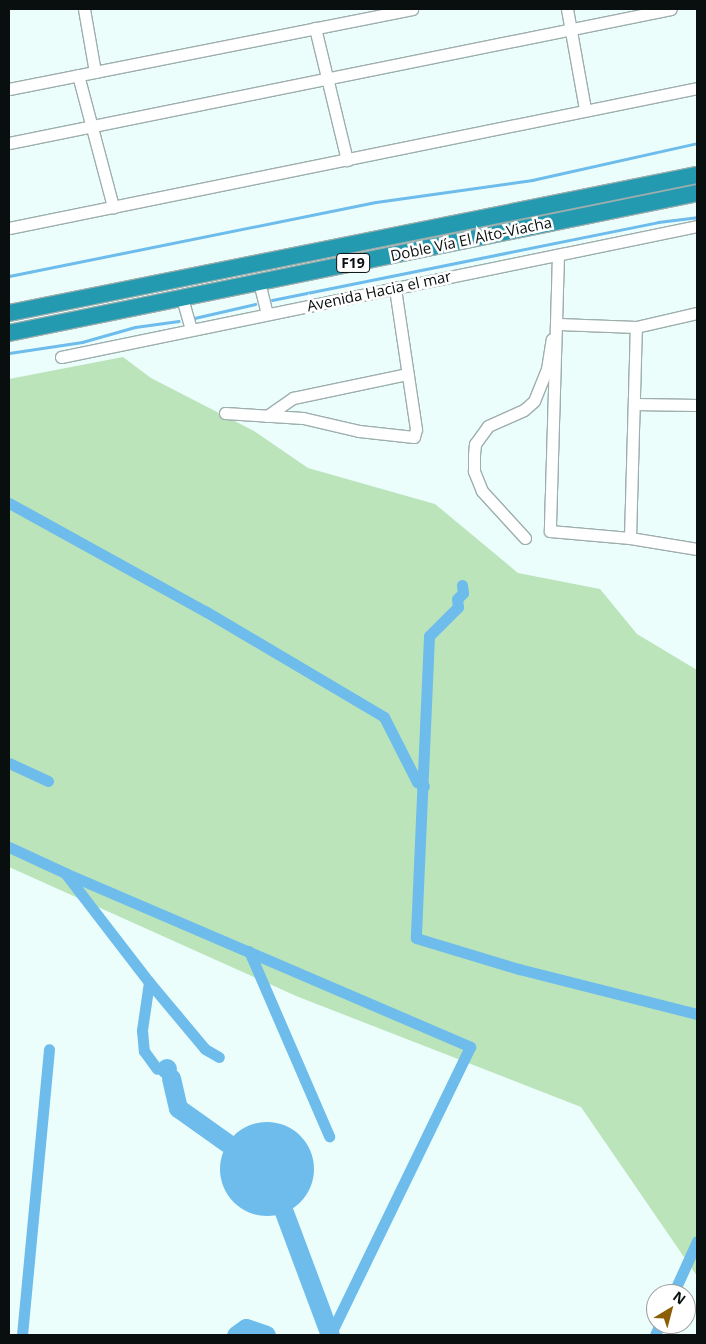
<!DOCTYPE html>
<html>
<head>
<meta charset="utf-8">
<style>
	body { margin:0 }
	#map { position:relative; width:706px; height:1344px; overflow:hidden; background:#ebfefc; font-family:"Open Sans",sans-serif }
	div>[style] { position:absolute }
	.green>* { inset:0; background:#bbe4bb }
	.water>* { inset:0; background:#6dbcec }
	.round { border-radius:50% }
	.stream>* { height:3px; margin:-1.5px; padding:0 1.5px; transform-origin:1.5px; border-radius:1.5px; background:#6dbcec }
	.canal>* { height:11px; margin:-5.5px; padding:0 5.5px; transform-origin:5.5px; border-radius:5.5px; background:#6dbcec }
	.river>* { height:19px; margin:-9.5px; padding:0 9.5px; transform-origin:9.5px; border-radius:9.5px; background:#6dbcec }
	.roads { filter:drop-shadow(1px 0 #9daead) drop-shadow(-1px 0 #9daead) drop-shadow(0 1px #9daead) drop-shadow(0 -1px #9daead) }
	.minor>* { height:11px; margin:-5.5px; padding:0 5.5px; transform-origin:5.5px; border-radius:5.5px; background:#fff }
	.highway>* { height:16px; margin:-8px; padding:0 8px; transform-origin:8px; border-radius:8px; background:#239ab0 }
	span { translate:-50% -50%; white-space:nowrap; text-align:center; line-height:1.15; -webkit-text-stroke:5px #fff; paint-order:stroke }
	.shield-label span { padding:1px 4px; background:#fff; border:1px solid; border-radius:4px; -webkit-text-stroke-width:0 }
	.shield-label { font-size:14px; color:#090f0f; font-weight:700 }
	.street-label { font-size:15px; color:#090f0f }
	.frame { position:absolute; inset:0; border:10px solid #090f0f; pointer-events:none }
	.north { position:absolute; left:646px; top:1284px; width:50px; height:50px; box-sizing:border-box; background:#fff; border:1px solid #9d9f9f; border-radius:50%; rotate:37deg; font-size:14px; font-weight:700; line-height:20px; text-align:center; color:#090f0f }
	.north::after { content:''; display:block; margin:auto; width:18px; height:22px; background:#8c5f04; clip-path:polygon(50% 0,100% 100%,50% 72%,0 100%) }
</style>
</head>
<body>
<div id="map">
	<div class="green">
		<div style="clip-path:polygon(123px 357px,151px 378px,254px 431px,308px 468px,435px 504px,518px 573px,600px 589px,637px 634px,697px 670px,697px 1276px,581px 1107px,296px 996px,9px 867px,9px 379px)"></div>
	</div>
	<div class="water">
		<div class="round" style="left:157px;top:1059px;width:20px;height:20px"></div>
		<div class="round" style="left:220px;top:1122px;width:94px;height:94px"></div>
	</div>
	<div class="stream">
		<div style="left:9px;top:276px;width:374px;rotate:-11.4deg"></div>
		<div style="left:376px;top:202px;width:158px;rotate:-8deg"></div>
		<div style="left:532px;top:180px;width:169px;rotate:-12.6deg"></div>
		<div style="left:272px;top:300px;width:394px;rotate:-11.4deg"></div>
		<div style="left:658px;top:222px;width:39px;rotate:-7deg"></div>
		<div style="left:190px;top:319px;width:67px;rotate:-13deg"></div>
		<div style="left:9px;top:353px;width:74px;rotate:-8.6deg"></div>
		<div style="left:82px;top:342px;width:55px;rotate:-15.8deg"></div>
		<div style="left:135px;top:327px;width:44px;rotate:-7.8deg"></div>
	</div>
	<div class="canal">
		<div style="left:9px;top:503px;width:224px;rotate:28.9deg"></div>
		<div style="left:205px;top:611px;width:208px;rotate:30.6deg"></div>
		<div style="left:384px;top:717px;width:73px;rotate:63.1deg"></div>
		<div style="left:417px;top:782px;width:8px;rotate:30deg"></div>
		<div style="left:462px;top:585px;width:8px;rotate:83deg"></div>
		<div style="left:463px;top:593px;width:8px;rotate:135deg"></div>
		<div style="left:457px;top:599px;width:8px;rotate:83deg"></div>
		<div style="left:458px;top:607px;width:41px;rotate:135deg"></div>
		<div style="left:429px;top:636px;width:302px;rotate:92.5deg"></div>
		<div style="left:416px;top:938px;width:108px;rotate:16.8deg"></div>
		<div style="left:519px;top:969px;width:184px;rotate:14.2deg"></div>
		<div style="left:9px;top:763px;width:43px;rotate:24.8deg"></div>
		<div style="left:9px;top:847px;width:62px;rotate:24.9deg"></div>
		<div style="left:65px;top:873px;width:138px;rotate:52.4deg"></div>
		<div style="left:149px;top:982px;width:49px;rotate:98.3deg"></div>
		<div style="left:142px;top:1030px;width:21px;rotate:85deg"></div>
		<div style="left:144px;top:1051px;width:22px;rotate:54deg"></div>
		<div style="left:65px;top:873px;width:441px;rotate:23.2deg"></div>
		<div style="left:470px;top:1047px;width:320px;rotate:115.9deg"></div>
		<div style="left:249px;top:951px;width:202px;rotate:66.6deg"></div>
		<div style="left:149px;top:982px;width:87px;rotate:50.1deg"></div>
		<div style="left:205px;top:1049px;width:16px;rotate:30deg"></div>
		<div style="left:673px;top:1294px;width:58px;rotate:-65.6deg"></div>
		<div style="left:22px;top:1335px;width:287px;rotate:-84.6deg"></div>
		<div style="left:655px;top:1335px;width:12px;rotate:-66deg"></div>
	</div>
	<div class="river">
		<div style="left:171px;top:1078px;width:31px;rotate:77deg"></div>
		<div style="left:178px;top:1108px;width:60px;rotate:35.5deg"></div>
		<div style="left:284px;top:1212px;width:131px;rotate:69.5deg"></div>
		<div style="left:236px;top:1335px;width:12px;rotate:-35deg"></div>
		<div style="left:246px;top:1328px;width:21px;rotate:19deg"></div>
	</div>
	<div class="roads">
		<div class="minor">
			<div style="left:84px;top:9px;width:64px;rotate:80.1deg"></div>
			<div style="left:567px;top:9px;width:102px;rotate:79.8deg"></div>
			<div style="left:315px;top:28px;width:136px;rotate:76.4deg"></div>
			<div style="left:78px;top:75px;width:137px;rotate:75.1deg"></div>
			<div style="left:9px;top:89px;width:411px;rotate:-11.2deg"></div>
			<div style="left:9px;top:143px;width:675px;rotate:-11.44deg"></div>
			<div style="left:9px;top:228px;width:702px;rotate:-11.5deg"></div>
			<div style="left:558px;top:255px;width:276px;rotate:91.7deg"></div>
			<div style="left:550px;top:531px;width:80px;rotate:5deg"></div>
			<div style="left:630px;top:538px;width:68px;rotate:9.3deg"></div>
			<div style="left:259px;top:282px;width:33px;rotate:76deg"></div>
			<div style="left:182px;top:298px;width:33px;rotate:74deg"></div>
			<div style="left:559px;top:324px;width:77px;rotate:2.2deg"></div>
			<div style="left:636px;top:327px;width:63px;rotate:-12.9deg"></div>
			<div style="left:61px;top:357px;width:649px;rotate:-11.64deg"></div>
			<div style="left:635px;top:404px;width:62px;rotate:0.9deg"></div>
			<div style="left:225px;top:413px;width:78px;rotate:3.7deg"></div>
			<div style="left:303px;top:418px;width:57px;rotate:13.1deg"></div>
			<div style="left:359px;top:431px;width:55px;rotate:6.2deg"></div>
			<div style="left:414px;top:437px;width:8px;rotate:-76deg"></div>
			<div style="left:416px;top:429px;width:143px;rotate:-98.5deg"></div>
			<div style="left:267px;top:416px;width:32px;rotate:-35deg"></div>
			<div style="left:293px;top:398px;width:116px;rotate:-11.9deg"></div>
			<div style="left:525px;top:538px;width:64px;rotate:-132.5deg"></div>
			<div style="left:482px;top:491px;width:22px;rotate:-112deg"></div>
			<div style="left:474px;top:471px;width:16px;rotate:-90deg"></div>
			<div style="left:474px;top:455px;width:11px;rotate:-85deg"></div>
			<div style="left:475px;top:444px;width:22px;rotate:-54deg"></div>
			<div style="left:488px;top:426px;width:39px;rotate:-24deg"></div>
			<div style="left:524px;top:410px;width:13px;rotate:-42deg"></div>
			<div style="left:534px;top:401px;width:35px;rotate:-68deg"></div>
			<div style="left:547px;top:369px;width:30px;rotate:-81deg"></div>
			<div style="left:630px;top:538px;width:211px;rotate:-88.4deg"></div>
		</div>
		<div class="highway">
			<div style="left:9px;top:313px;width:702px;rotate:-11.34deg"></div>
			<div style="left:9px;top:333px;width:702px;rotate:-11.5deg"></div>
		</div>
	</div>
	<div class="shield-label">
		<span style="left:353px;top:263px">F19</span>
	</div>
	<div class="street-label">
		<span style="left:471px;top:239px;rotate:-12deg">Doble Vía El Alto-Viacha</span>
		<span style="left:379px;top:291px;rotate:-12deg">Avenida Hacia el mar</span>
	</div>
	<div class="frame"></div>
	<div class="north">N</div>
</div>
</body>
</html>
